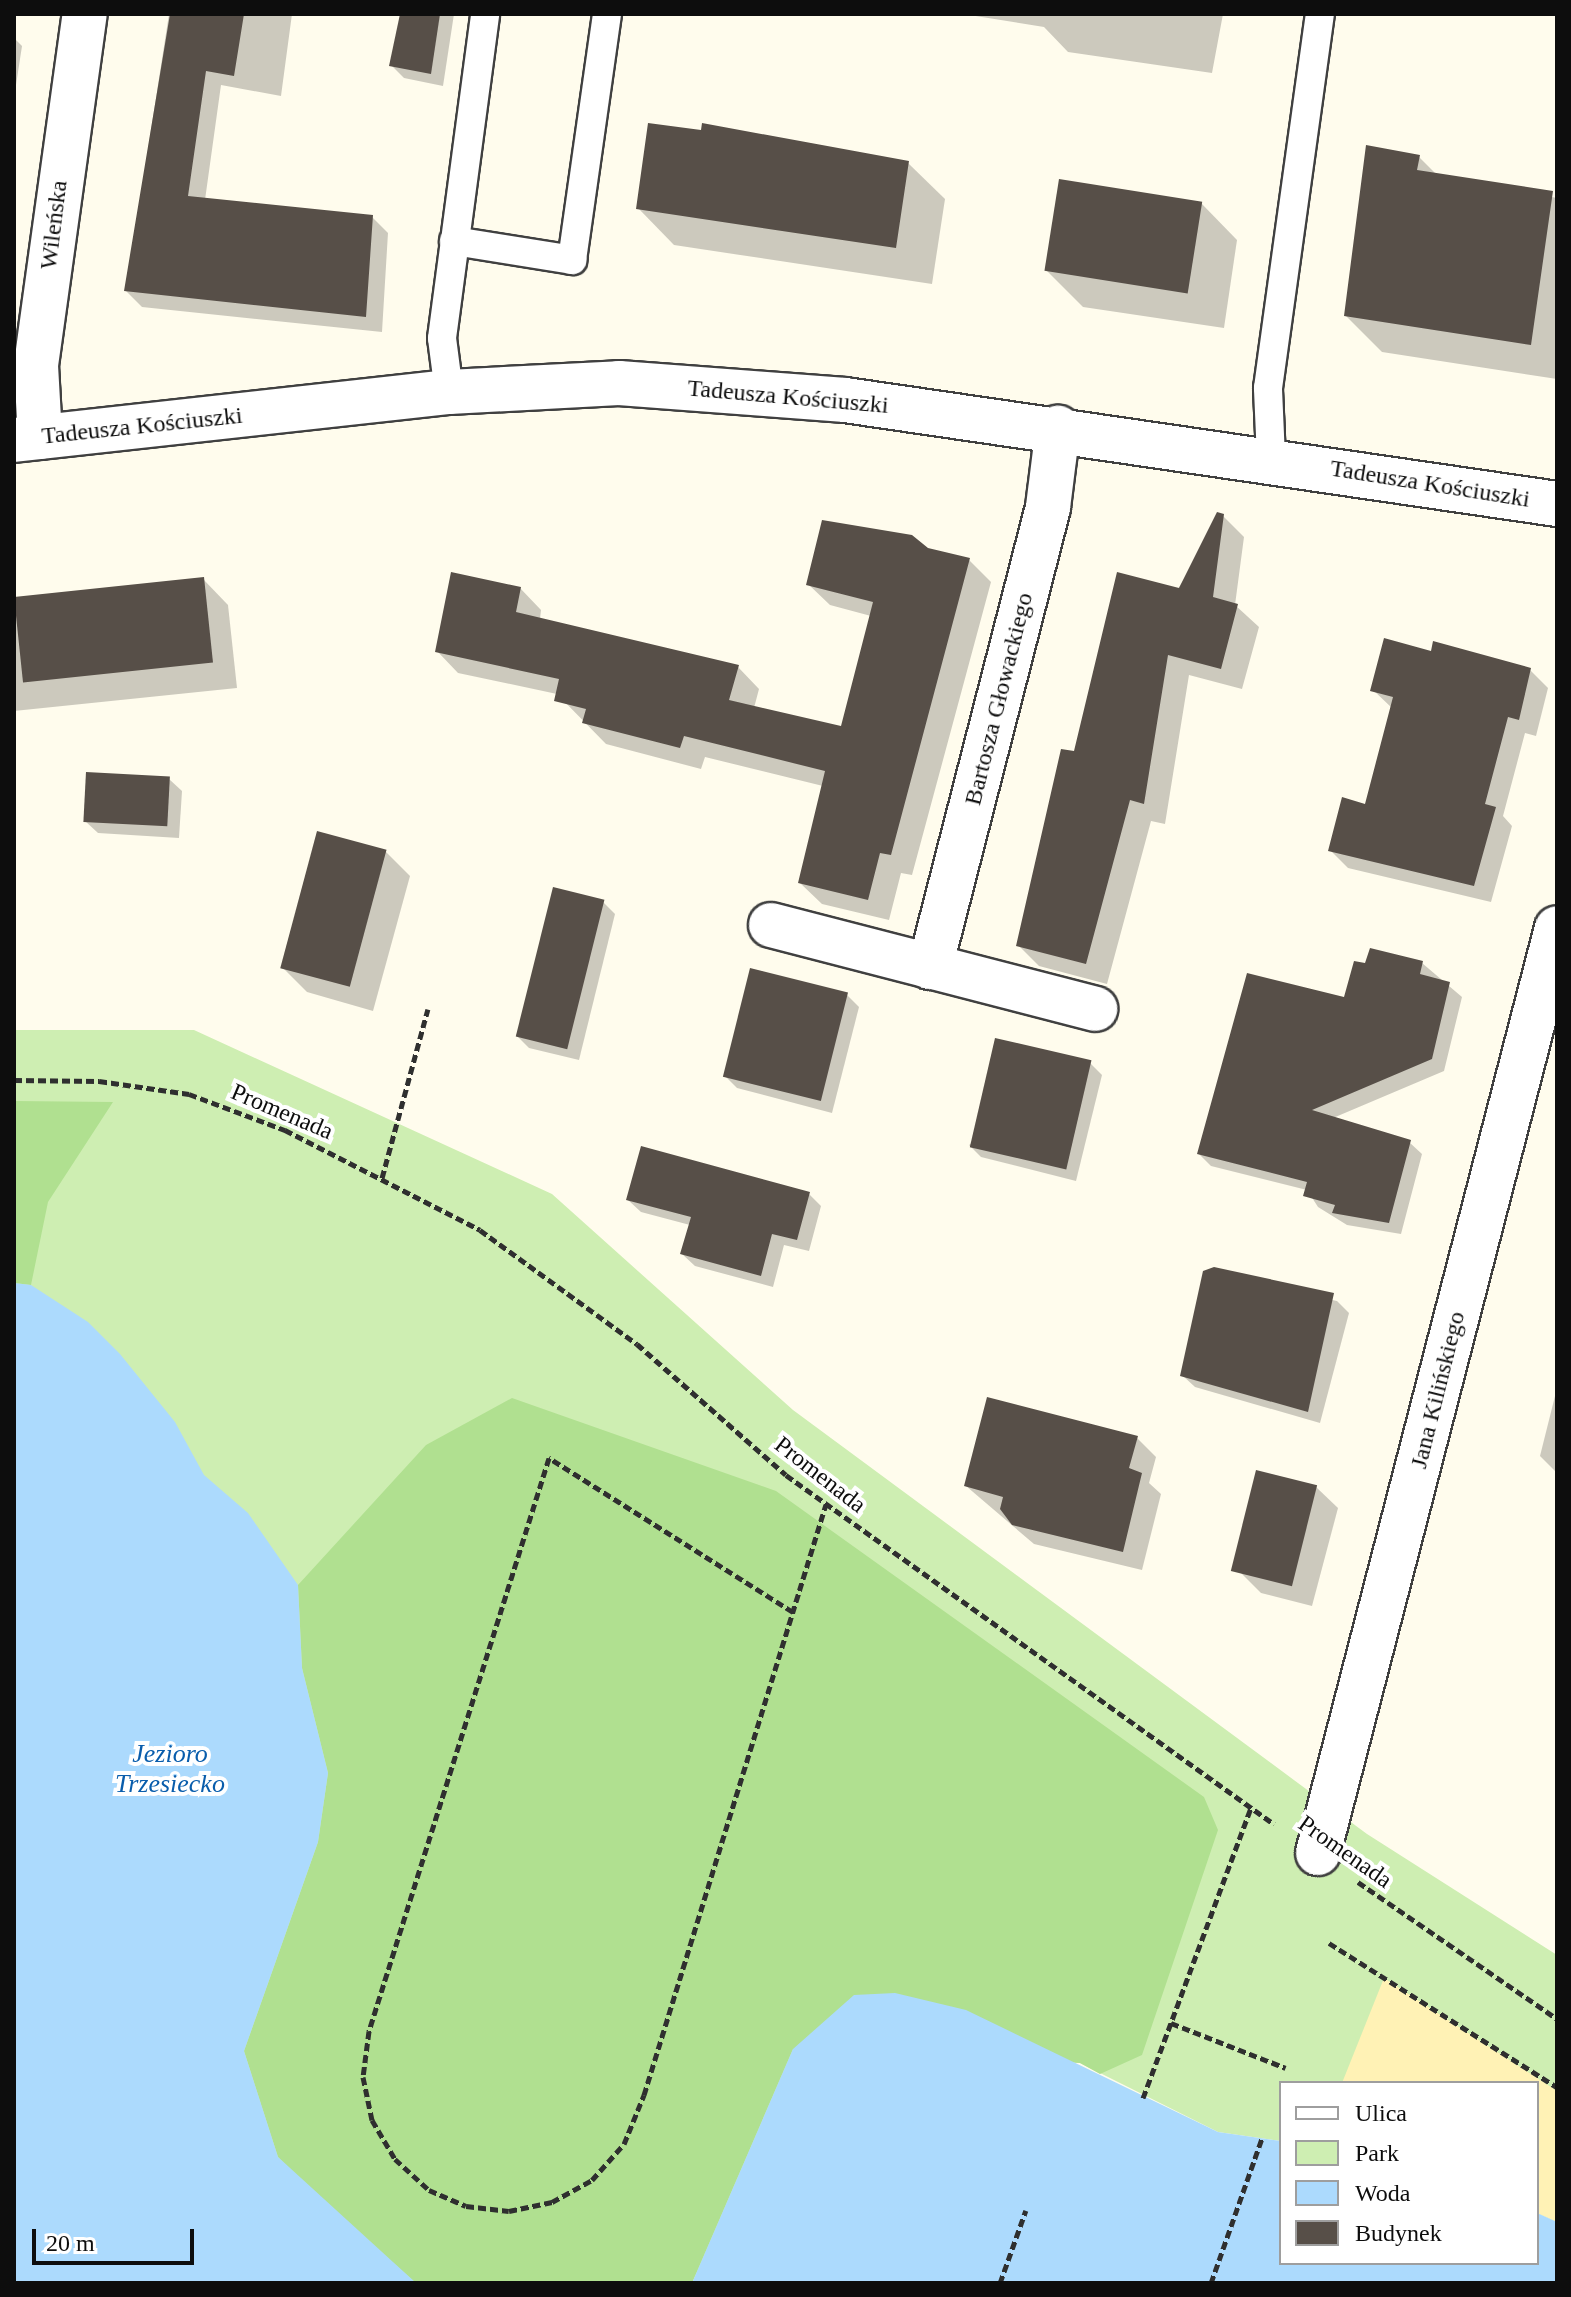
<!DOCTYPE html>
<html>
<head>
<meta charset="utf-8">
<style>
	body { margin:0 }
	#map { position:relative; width:1571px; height:2297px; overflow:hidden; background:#fffced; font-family:"Times New Roman",serif }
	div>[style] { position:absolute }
	.green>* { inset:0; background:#ceeeb2 }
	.forest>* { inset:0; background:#b0e090 }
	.sand>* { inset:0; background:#fff2b5 }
	.water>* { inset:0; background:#acdafd }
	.shadow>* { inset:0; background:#0003 }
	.building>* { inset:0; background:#574f48; transform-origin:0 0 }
	.path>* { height:5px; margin-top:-2.5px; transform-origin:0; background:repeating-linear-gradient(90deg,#2f2f2f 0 8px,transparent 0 12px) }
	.roads { filter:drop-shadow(2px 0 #404040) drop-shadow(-2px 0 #404040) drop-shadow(0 2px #404040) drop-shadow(0 -2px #404040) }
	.service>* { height:28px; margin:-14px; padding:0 14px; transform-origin:14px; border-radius:14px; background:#fff }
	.minor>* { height:44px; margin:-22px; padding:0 22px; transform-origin:22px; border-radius:22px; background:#fff }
	.tertiary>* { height:44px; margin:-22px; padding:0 22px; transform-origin:22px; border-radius:22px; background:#fff }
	span { translate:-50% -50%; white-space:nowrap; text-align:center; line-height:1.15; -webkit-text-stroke:8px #fff; paint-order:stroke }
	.street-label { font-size:24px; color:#0d0d0d }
	.water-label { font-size:26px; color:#095dac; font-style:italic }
	.frame { position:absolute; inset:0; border:16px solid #0d0d0d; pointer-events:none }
	.legend { position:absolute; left:1279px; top:2081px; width:260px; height:184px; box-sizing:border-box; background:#fff; border:2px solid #9e9e9e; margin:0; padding:10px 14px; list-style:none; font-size:24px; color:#0d0d0d }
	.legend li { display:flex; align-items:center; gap:16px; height:40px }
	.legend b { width:40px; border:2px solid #9e9e9e }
	.scale { position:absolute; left:32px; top:2229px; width:162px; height:36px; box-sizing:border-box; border:4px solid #0d0d0d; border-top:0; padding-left:10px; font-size:24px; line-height:28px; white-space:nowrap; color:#0d0d0d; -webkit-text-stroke:6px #fff; paint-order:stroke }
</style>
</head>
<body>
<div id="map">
	<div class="green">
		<div style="clip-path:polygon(14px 1030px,194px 1030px,552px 1194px,793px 1410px,1367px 1834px,1557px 1955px,1557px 2222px,1537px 2213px,1537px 2083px,1281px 2083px,1281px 2141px,1218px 2132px,1080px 2063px,821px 2017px,692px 2283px,14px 2283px)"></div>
	</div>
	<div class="forest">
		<div style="clip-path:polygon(14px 1101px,113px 1102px,48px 1202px,31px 1285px,14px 1283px)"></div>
		<div style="clip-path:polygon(512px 1398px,776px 1491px,1204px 1797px,1218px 1830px,1142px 2055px,1100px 2074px,1080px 2063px,793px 2049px,692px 2283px,416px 2283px,307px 2187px,278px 2157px,244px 2051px,318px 1842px,328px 1773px,302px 1668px,298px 1585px,426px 1445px)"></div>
	</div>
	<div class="sand">
		<div style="clip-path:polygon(1384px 1978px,1557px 2091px,1557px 2222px,1537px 2213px,1537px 2083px,1342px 2083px)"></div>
	</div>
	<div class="water">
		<div style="clip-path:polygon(14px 1283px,31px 1285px,88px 1322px,120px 1354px,175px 1422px,204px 1475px,248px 1513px,298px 1585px,302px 1668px,328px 1773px,318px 1842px,244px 2051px,278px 2157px,416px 2283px,14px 2283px)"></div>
		<div style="clip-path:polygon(895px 1993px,966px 2010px,1218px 2132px,1281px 2141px,1281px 2263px,1537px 2263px,1537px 2213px,1557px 2222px,1557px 2283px,692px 2283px,793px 2049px,854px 1995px)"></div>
	</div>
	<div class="shadow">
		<div style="clip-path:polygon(169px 14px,292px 14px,281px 96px,221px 85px,205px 200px,372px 217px,388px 233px,382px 332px,142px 307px,126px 291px)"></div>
		<div style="clip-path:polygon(402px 14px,454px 14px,443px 86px,404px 78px,392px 66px)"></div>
		<div style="clip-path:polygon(963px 14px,1223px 14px,1212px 73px,1068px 52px,1044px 27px)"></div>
		<div style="clip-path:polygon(14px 38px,22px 46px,14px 98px)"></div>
		<div style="clip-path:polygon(1419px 157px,1437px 175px,1557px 198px,1557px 379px,1382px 352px,1346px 316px)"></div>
		<div style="clip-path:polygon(908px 163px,945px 199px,932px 284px,674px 245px,638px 208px)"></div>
		<div style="clip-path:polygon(1201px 203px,1237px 240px,1224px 328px,1083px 307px,1046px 270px)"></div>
		<div style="clip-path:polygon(1223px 516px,1244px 537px,1235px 605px,1259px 627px,1242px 689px,1189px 675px,1165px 824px,1151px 821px,1107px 984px,1039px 966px,1018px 945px,1076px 754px)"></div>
		<div style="clip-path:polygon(927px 549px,969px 560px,991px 582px,912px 875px,901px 873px,889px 920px,822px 904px,800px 883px,823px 786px,705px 757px,701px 769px,606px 744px,557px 694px,458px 673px,437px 651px,520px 588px,541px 610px,540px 619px,738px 667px,759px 689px,754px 708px,842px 728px,871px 616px,830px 605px,808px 584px)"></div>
		<div style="clip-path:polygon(203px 579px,228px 605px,237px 688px,14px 711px,14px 600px)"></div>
		<div style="clip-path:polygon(1432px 654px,1530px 670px,1548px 688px,1536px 736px,1525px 733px,1503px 816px,1512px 826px,1491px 902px,1348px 868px,1330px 850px,1367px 807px,1392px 708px,1373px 690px)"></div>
		<div style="clip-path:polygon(169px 779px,182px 791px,179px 838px,98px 833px,85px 821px)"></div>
		<div style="clip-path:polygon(385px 851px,410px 876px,373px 1011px,307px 992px,282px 967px)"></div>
		<div style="clip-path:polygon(603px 902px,615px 914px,579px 1060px,529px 1048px,516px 1035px)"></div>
		<div style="clip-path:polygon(1422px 963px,1462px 997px,1444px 1071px,1333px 1118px,1409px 1142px,1422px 1154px,1401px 1234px,1347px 1225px,1318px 1207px,1307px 1190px,1211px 1166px,1199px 1154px,1346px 999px)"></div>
		<div style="clip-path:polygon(847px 995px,859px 1007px,832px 1113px,737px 1088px,724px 1075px)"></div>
		<div style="clip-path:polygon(1090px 1063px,1102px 1075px,1076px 1181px,981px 1157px,969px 1145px)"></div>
		<div style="clip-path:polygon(809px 1194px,821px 1206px,809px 1251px,784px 1245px,773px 1287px,695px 1266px,682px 1254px,690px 1225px,641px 1212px,628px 1200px)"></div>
		<div style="clip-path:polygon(1204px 1273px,1337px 1301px,1349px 1313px,1320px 1423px,1195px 1387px,1182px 1375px)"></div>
		<div style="clip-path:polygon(1557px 1388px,1557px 1473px,1540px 1456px)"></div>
		<div style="clip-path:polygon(1137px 1438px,1156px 1457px,1149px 1483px,1161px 1494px,1142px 1570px,1034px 1544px,966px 1486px)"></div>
		<div style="clip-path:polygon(1316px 1487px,1338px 1508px,1312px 1606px,1261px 1593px,1239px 1571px)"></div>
	</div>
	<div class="building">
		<div style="clip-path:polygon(170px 14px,244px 14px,234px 76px,206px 71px,188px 196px,373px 215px,366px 317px,124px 291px)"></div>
		<div style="clip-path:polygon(400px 14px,440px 14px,431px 74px,389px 66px)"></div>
		<div style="clip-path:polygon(648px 123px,701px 130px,702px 123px,909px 161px,896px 248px,636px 209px)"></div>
		<div style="clip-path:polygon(1366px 145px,1420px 155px,1417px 170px,1553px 191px,1531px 345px,1344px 316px)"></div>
		<div style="left:1059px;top:179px;width:145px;height:93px;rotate:9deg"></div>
		<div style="clip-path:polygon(1217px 512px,1224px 514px,1213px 597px,1238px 604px,1221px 669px,1168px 655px,1144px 804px,1130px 800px,1086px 964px,1016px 946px,1061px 749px,1074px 751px,1117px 572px,1179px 588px)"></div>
		<div style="clip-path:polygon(822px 520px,912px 535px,928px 548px,970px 558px,891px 855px,880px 853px,868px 900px,798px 883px,825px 771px,684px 736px,680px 748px,582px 723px,586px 709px,554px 701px,559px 679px,435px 652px,451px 572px,521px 587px,516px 612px,739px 665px,729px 700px,841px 726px,873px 602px,806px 585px)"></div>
		<div style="left:204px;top:577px;width:86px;height:191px;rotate:84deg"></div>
		<div style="clip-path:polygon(1384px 638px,1431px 651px,1433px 641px,1531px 668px,1519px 720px,1508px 717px,1485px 804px,1496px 807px,1474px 886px,1328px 851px,1342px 797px,1365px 804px,1393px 697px,1370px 691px)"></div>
		<div style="left:86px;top:772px;width:84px;height:50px;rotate:3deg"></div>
		<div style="left:317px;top:831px;width:72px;height:142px;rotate:15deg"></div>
		<div style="left:553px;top:887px;width:53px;height:154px;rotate:14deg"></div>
		<div style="clip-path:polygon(1370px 948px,1423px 961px,1420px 974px,1450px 982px,1432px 1059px,1312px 1110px,1411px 1140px,1389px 1223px,1332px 1213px,1335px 1205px,1303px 1196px,1307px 1182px,1197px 1154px,1247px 973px,1344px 997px,1354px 961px,1365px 963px)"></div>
		<div style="left:750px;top:968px;width:101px;height:112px;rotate:14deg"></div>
		<div style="left:995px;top:1038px;width:99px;height:112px;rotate:13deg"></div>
		<div style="clip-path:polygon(641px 1146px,810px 1192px,797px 1240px,772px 1234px,761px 1276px,680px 1254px,691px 1217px,626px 1200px)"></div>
		<div style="clip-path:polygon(1214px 1267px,1334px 1293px,1308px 1412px,1180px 1376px,1203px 1271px)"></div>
		<div style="clip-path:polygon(987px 1397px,1138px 1436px,1129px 1468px,1142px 1473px,1123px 1552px,1012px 1525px,1000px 1509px,1003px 1497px,964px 1486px)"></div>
		<div style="left:1256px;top:1470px;width:63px;height:104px;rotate:14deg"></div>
	</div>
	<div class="path">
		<div style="left:14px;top:1080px;width:85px;rotate:0.7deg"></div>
		<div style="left:99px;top:1081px;width:91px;rotate:8.2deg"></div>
		<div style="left:189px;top:1094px;width:103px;rotate:20.6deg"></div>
		<div style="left:285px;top:1130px;width:219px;rotate:27.1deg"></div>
		<div style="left:480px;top:1230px;width:194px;rotate:36deg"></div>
		<div style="left:637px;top:1344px;width:198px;rotate:41.3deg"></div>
		<div style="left:786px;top:1475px;width:600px;rotate:35.57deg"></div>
		<div style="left:382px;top:1178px;width:175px;rotate:-74.8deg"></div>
		<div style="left:793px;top:1612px;width:289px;rotate:-147.7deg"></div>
		<div style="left:549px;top:1458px;width:601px;rotate:107.44deg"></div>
		<div style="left:369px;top:2031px;width:46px;rotate:97.4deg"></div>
		<div style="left:363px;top:2077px;width:44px;rotate:78.2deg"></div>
		<div style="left:372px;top:2120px;width:45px;rotate:59.5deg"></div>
		<div style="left:395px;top:2159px;width:46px;rotate:42.4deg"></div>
		<div style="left:429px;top:2190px;width:40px;rotate:23.4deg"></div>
		<div style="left:466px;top:2206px;width:43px;rotate:6.6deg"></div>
		<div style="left:509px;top:2211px;width:44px;rotate:-11.8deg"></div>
		<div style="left:552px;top:2202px;width:46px;rotate:-28.8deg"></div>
		<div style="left:592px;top:2180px;width:48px;rotate:-48.4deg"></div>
		<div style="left:624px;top:2144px;width:53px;rotate:-67.8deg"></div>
		<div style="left:644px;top:2095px;width:618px;rotate:-72.88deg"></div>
		<div style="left:1358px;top:1882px;width:242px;rotate:34.5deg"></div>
		<div style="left:1329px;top:1943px;width:270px;rotate:32.3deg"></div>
		<div style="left:1171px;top:2023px;width:123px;rotate:21.4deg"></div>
		<div style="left:1143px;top:2098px;width:309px;rotate:-69.6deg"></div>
		<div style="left:1000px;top:2283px;width:77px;rotate:-70.4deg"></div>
		<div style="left:1211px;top:2283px;width:154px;rotate:-70.6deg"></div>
	</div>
	<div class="roads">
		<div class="service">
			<div style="left:454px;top:241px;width:120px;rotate:9.1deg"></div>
			<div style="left:572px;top:260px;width:248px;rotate:-81.9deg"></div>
			<div style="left:449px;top:392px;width:54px;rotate:-97.4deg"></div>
			<div style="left:442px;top:338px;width:327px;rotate:-82.4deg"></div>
			<div style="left:1271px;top:458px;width:70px;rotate:-92.5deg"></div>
			<div style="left:1268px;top:388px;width:378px;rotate:-82.1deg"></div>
		</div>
		<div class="minor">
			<div style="left:40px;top:437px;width:72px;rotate:-93.2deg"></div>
			<div style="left:36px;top:365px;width:354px;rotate:-82.1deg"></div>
			<div style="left:771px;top:925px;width:335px;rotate:14.5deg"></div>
			<div style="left:930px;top:967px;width:475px;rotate:-75.6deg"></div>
			<div style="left:1048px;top:507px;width:80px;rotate:-82.8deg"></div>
			<div style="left:1318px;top:1853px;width:955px;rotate:-75.51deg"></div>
		</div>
		<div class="tertiary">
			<div style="left:14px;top:440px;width:438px;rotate:-6.3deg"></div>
			<div style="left:449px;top:392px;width:170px;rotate:-3deg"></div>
			<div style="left:619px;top:383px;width:227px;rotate:4.3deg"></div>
			<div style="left:845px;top:400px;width:720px;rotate:8.31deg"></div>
		</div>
	</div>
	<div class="street-label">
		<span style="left:54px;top:225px;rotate:-83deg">Wileńska</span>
		<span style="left:788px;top:397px;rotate:5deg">Tadeusza Kościuszki</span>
		<span style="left:142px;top:426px;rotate:-6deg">Tadeusza Kościuszki</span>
		<span style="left:1430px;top:484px;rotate:9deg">Tadeusza Kościuszki</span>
		<span style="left:999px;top:699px;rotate:-76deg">Bartosza Głowackiego</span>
		<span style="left:282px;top:1112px;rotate:23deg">Promenada</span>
		<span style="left:1438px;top:1390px;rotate:-76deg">Jana Kilińskiego</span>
		<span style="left:820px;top:1475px;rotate:38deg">Promenada</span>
		<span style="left:1345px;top:1852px;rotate:35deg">Promenada</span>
	</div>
	<div class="water-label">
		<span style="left:170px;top:1769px">Jezioro<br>Trzesiecko</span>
	</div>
	<div class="frame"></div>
	<ul class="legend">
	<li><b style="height:10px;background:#fff"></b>Ulica</li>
	<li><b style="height:22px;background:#ceeeb2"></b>Park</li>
	<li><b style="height:22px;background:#acdafd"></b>Woda</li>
	<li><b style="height:22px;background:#574f48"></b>Budynek</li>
	</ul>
	<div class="scale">20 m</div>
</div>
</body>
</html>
